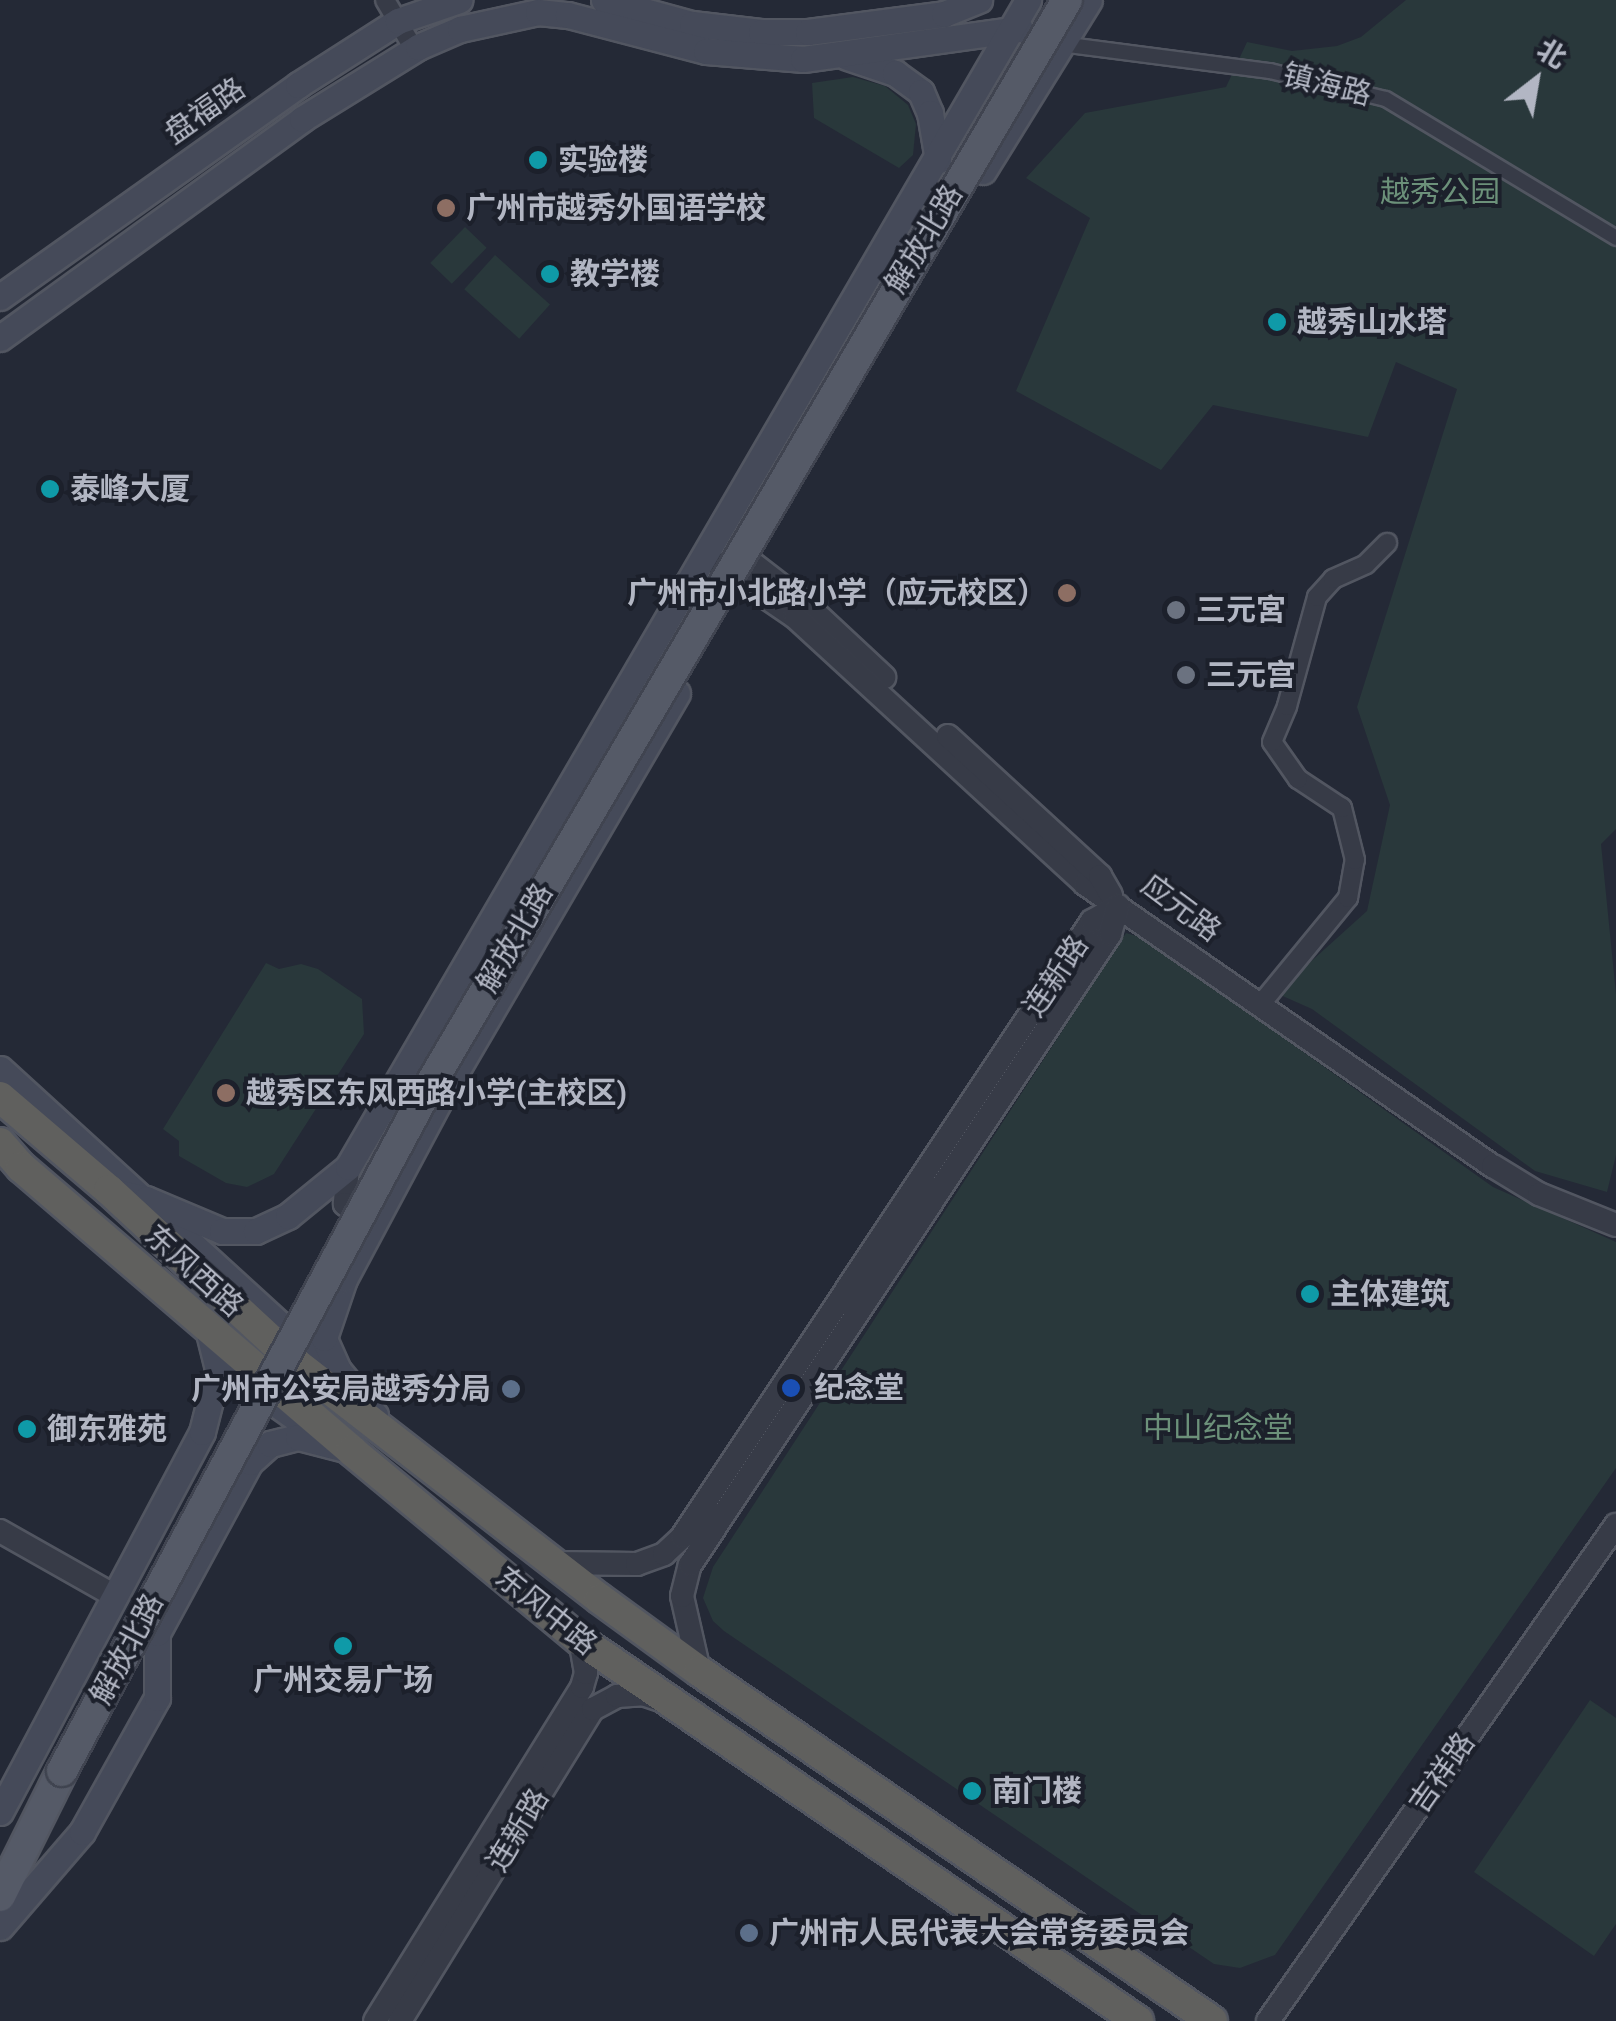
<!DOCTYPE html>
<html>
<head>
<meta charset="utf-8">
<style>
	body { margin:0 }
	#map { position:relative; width:1616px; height:2021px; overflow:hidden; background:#242936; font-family:Roboto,"Noto Sans SC",sans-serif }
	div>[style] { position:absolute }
	.green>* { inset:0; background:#29383b; transform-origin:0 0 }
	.roads { filter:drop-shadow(2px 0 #525661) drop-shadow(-2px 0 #525661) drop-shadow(0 2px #525661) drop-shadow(0 -2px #525661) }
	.pedestrian>* { height:14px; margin:-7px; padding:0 7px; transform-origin:7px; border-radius:7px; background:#373b47 }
	.minor>* { height:18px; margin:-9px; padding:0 9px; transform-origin:9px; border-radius:9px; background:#373b47 }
	.tertiary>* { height:22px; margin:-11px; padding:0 11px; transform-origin:11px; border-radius:11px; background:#373b47 }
	.secondary>* { height:25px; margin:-12.5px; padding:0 12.5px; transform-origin:12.5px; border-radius:12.5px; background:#454a59 }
	.primary>* { height:30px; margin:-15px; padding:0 15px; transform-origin:15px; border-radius:15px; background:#555a67 }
	.trunk>* { height:30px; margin:-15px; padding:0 15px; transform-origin:15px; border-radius:15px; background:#60605e }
	.bridges { filter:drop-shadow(2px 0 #404450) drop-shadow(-2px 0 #404450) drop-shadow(0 2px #404450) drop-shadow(0 -2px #404450) }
	.primary-bridge>* { height:30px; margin:-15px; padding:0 15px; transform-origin:15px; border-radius:15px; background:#555a67 }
	.dots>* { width:28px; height:28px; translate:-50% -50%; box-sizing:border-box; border:5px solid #1c202b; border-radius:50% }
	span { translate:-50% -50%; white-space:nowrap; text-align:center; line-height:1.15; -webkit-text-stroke:8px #1c202b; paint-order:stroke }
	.street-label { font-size:30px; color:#b2b6c3 }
	.poi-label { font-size:30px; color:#b2b6c3; font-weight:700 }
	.left { translate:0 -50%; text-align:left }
	.right { translate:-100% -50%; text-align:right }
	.park-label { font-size:30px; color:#6c917a }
	.north { position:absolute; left:1486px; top:30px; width:100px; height:100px; -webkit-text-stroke:8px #1c202b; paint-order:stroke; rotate:31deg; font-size:28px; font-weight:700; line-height:40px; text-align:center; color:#b2b6c3 }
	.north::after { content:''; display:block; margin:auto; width:35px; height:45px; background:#b2b6c3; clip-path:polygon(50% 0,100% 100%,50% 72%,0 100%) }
</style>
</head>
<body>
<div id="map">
	<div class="green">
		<div style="clip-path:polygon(1406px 0,1616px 0,1616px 829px,1601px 844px,1616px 994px,1616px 1155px,1607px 1192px,1535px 1171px,1312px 1009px,1276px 993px,1367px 911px,1390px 805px,1357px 707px,1457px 389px,1396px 362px,1368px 437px,1213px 405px,1161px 470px,1016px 391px,1090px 218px,1026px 178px,1085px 113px,1226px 87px,1247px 42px,1292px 51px,1337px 46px,1361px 37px)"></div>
		<div style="clip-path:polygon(853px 77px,885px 86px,908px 105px,916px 124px,913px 155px,899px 168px,814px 118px,812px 83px)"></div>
		<div style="left:465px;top:227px;width:30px;height:50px;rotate:44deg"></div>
		<div style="left:495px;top:255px;width:74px;height:46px;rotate:42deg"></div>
		<div style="clip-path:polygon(1126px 933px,1143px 938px,1493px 1187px,1616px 1242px,1616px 1468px,1275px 1955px,1240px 1968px,1214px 1964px,724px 1631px,713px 1621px,703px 1598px,713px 1567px)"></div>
		<div style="clip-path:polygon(266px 963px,279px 969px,301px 964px,318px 969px,362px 999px,364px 1034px,274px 1174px,247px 1187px,226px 1183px,179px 1156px,179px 1141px,163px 1129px)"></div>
		<div style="clip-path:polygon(1590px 1700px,1616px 1718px,1616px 1924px,1594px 1956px,1474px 1872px)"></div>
	</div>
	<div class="roads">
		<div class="pedestrian">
			<div style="left:1061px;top:44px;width:211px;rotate:7.4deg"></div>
			<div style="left:1270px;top:71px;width:119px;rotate:13.6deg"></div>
			<div style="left:1386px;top:99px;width:269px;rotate:31.1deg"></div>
		</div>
		<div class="minor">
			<div style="left:385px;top:0;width:57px;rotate:59.4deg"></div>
			<div style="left:1260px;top:1005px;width:139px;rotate:-50.6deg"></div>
			<div style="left:1348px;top:898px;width:39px;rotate:-80deg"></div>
			<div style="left:1355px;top:860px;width:54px;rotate:-104deg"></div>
			<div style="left:1342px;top:808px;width:53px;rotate:-146.6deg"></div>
			<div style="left:1298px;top:779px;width:45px;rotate:-125.1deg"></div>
			<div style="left:1272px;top:742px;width:39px;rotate:-67deg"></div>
			<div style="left:1287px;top:706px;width:113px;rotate:-74.6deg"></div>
			<div style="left:1317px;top:597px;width:24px;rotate:-48deg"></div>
			<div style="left:1333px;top:579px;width:36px;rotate:-24deg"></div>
			<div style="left:1366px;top:564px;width:30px;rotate:-45deg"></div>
		</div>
		<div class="tertiary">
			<div style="left:752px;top:563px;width:72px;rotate:37.7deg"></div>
			<div style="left:809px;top:607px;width:103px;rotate:43deg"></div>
			<div style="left:717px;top:564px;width:94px;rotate:34.2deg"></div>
			<div style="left:795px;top:617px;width:394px;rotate:42.6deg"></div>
			<div style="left:1085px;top:884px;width:496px;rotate:34.7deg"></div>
			<div style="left:1493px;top:1166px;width:54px;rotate:31.3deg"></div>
			<div style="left:1539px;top:1194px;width:83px;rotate:21.9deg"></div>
			<div style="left:948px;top:736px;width:207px;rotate:42.6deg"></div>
			<div style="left:1100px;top:876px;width:22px;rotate:60deg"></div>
			<div style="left:348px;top:1167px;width:37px;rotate:95deg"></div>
			<div style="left:345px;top:1204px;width:13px;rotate:39deg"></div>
			<div style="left:355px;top:1212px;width:19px;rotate:-3deg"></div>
			<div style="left:0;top:1531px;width:132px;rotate:29.5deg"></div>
			<div style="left:553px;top:1563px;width:84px;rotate:0.7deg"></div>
			<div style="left:637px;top:1564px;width:29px;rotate:-20deg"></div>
			<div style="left:664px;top:1554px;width:25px;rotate:-43deg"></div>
			<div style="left:682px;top:1537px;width:740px;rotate:-56.35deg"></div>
			<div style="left:1092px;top:921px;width:30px;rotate:-30deg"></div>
			<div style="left:699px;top:1671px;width:77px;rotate:-102.8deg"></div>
			<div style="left:682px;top:1596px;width:32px;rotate:-76deg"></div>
			<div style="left:690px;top:1565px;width:758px;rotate:-56.35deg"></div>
			<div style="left:1110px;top:934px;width:29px;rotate:-74deg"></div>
			<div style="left:375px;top:2021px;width:393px;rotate:-58.2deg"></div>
			<div style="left:582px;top:1687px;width:15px;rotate:-74deg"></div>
			<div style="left:586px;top:1673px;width:34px;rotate:-100deg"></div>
			<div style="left:400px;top:2021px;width:367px;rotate:-58.3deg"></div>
			<div style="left:593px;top:1709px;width:27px;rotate:-28deg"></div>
			<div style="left:617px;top:1696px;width:26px;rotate:-4deg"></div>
			<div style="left:643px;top:1694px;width:21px;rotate:19deg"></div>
			<div style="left:1268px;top:2021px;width:606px;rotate:-54.95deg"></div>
		</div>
		<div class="secondary">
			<div style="left:604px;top:0;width:91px;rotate:15.3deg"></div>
			<div style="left:692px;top:24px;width:69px;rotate:6.6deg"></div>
			<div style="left:761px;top:32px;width:47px"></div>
			<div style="left:808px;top:32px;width:137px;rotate:-7.5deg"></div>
			<div style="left:944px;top:14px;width:38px;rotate:-22deg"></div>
			<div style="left:847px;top:57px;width:51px;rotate:18.4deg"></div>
			<div style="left:895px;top:73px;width:32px;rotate:36deg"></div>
			<div style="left:921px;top:92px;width:23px;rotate:67deg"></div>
			<div style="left:930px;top:113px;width:48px;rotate:80.3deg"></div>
			<div style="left:983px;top:171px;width:201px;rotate:-58.2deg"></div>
			<div style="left:0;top:297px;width:366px;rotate:-35.4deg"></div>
			<div style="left:298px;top:85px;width:119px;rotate:-32.6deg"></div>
			<div style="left:398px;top:21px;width:65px;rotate:-19deg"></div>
			<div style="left:0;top:338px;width:373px;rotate:-35.9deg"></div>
			<div style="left:302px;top:119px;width:137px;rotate:-31.8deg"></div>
			<div style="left:418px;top:47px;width:46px;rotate:-23.2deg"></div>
			<div style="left:460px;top:29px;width:80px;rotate:-12.3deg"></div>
			<div style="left:538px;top:12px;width:30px;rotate:6deg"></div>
			<div style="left:568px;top:15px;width:143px;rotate:14.6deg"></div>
			<div style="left:706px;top:51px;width:97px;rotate:4.7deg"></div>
			<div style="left:803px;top:59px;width:219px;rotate:-7.9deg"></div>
			<div style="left:0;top:1069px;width:449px;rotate:42.4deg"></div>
			<div style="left:109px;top:1190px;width:38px;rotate:14deg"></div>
			<div style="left:146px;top:1199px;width:82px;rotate:22.8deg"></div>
			<div style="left:222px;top:1231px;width:34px"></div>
			<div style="left:256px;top:1231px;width:35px;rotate:-25deg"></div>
			<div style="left:288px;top:1216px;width:77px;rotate:-39.2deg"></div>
			<div style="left:348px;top:1167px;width:1351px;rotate:-59.77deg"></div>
			<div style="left:218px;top:1347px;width:36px;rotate:56deg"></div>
			<div style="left:238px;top:1377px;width:88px;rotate:35.3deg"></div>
			<div style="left:375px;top:1415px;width:58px;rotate:-129.4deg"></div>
			<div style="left:338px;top:1370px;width:35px;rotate:-114deg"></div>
			<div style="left:324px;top:1338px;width:62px;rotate:-71.3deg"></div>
			<div style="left:344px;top:1279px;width:212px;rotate:-61.9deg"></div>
			<div style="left:444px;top:1092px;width:462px;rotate:-59.7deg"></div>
			<div style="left:0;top:1812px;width:430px;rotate:-62deg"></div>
			<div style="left:202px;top:1432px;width:65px;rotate:-75.7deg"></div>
			<div style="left:218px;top:1369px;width:45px;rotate:-104deg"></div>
			<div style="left:0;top:1927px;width:125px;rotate:-49.2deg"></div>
			<div style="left:82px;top:1832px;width:154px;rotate:-60.8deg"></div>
			<div style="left:157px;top:1698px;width:65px;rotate:-90deg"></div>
			<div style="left:157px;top:1633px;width:195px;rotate:-61.5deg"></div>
			<div style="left:250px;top:1462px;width:27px;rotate:-42deg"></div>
			<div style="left:270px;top:1444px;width:29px;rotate:-14deg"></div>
			<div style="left:298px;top:1437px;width:53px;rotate:14.3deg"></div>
		</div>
		<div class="primary">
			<div style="left:0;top:1896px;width:140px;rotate:-63.6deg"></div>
		</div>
		<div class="trunk">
			<div style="left:0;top:1097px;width:143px;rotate:40.5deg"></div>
			<div style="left:109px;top:1190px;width:256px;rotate:42.8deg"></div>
			<div style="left:297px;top:1364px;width:383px;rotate:37.8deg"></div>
			<div style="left:600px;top:1599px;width:122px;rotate:36deg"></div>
			<div style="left:699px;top:1671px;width:621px;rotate:34.3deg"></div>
			<div style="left:0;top:1143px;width:32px;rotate:49deg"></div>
			<div style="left:21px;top:1167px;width:436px;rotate:40.6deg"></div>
			<div style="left:352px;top:1451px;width:296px;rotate:39.7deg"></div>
			<div style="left:580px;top:1640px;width:676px;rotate:34.33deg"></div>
		</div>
	</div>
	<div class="bridges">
		<div class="primary-bridge">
			<div style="left:62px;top:1771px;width:773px;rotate:-61.81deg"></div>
			<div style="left:427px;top:1090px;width:1264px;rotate:-59.58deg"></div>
		</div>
	</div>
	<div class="dots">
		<div style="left:538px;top:160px;background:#0f9aa8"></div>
		<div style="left:446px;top:208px;background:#8d6e63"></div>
		<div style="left:550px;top:274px;background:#0f9aa8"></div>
		<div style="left:1277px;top:322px;background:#0f9aa8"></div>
		<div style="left:50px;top:489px;background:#0f9aa8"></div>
		<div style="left:1067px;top:593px;background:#8d6e63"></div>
		<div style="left:1176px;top:610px;background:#6b7280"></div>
		<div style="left:1186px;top:675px;background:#6b7280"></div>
		<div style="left:226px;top:1093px;background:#8d6e63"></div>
		<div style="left:1310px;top:1294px;background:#0f9aa8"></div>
		<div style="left:791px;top:1388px;background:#1a4fb4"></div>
		<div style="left:511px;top:1389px;background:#5c6f8a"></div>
		<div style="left:27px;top:1429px;background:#0f9aa8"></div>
		<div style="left:343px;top:1646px;background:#0f9aa8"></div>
		<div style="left:972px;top:1791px;background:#0f9aa8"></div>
		<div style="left:749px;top:1933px;background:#5c6f8a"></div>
	</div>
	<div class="street-label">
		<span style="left:1327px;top:85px;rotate:14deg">镇海路</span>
		<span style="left:205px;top:111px;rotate:-35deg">盘福路</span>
		<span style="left:924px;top:239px;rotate:-59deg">解放北路</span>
		<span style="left:1181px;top:908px;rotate:37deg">应元路</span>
		<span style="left:515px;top:938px;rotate:-60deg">解放北路</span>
		<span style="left:1056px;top:976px;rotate:-56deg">连新路</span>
		<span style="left:194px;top:1271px;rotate:42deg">东风西路</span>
		<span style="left:546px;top:1611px;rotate:39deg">东风中路</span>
		<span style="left:127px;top:1649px;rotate:-62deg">解放北路</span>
		<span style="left:1442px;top:1773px;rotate:-55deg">吉祥路</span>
		<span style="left:518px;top:1830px;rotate:-59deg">连新路</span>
	</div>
	<div class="poi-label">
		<span class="left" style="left:558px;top:160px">实验楼</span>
		<span class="left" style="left:466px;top:208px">广州市越秀外国语学校</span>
		<span class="left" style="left:570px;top:274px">教学楼</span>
		<span class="left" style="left:1297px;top:322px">越秀山水塔</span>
		<span class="left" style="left:70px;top:489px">泰峰大厦</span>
		<span class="right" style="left:1047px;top:593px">广州市小北路小学（应元校区）</span>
		<span class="left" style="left:1196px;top:610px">三元宮</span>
		<span class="left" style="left:1206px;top:675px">三元宫</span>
		<span class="left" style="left:246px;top:1093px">越秀区东风西路小学(主校区)</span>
		<span class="left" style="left:1330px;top:1294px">主体建筑</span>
		<span class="left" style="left:814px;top:1388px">纪念堂</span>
		<span class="right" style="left:491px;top:1389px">广州市公安局越秀分局</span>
		<span class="left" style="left:47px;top:1429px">御东雅苑</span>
		<span style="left:343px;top:1680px">广州交易广场</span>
		<span class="left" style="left:992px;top:1791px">南门楼</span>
		<span class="left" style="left:769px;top:1933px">广州市人民代表大会常务委员会</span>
	</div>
	<div class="park-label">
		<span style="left:1440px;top:192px">越秀公园</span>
		<span style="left:1218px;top:1428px">中山纪念堂</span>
	</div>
	<div class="north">北</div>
</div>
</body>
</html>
